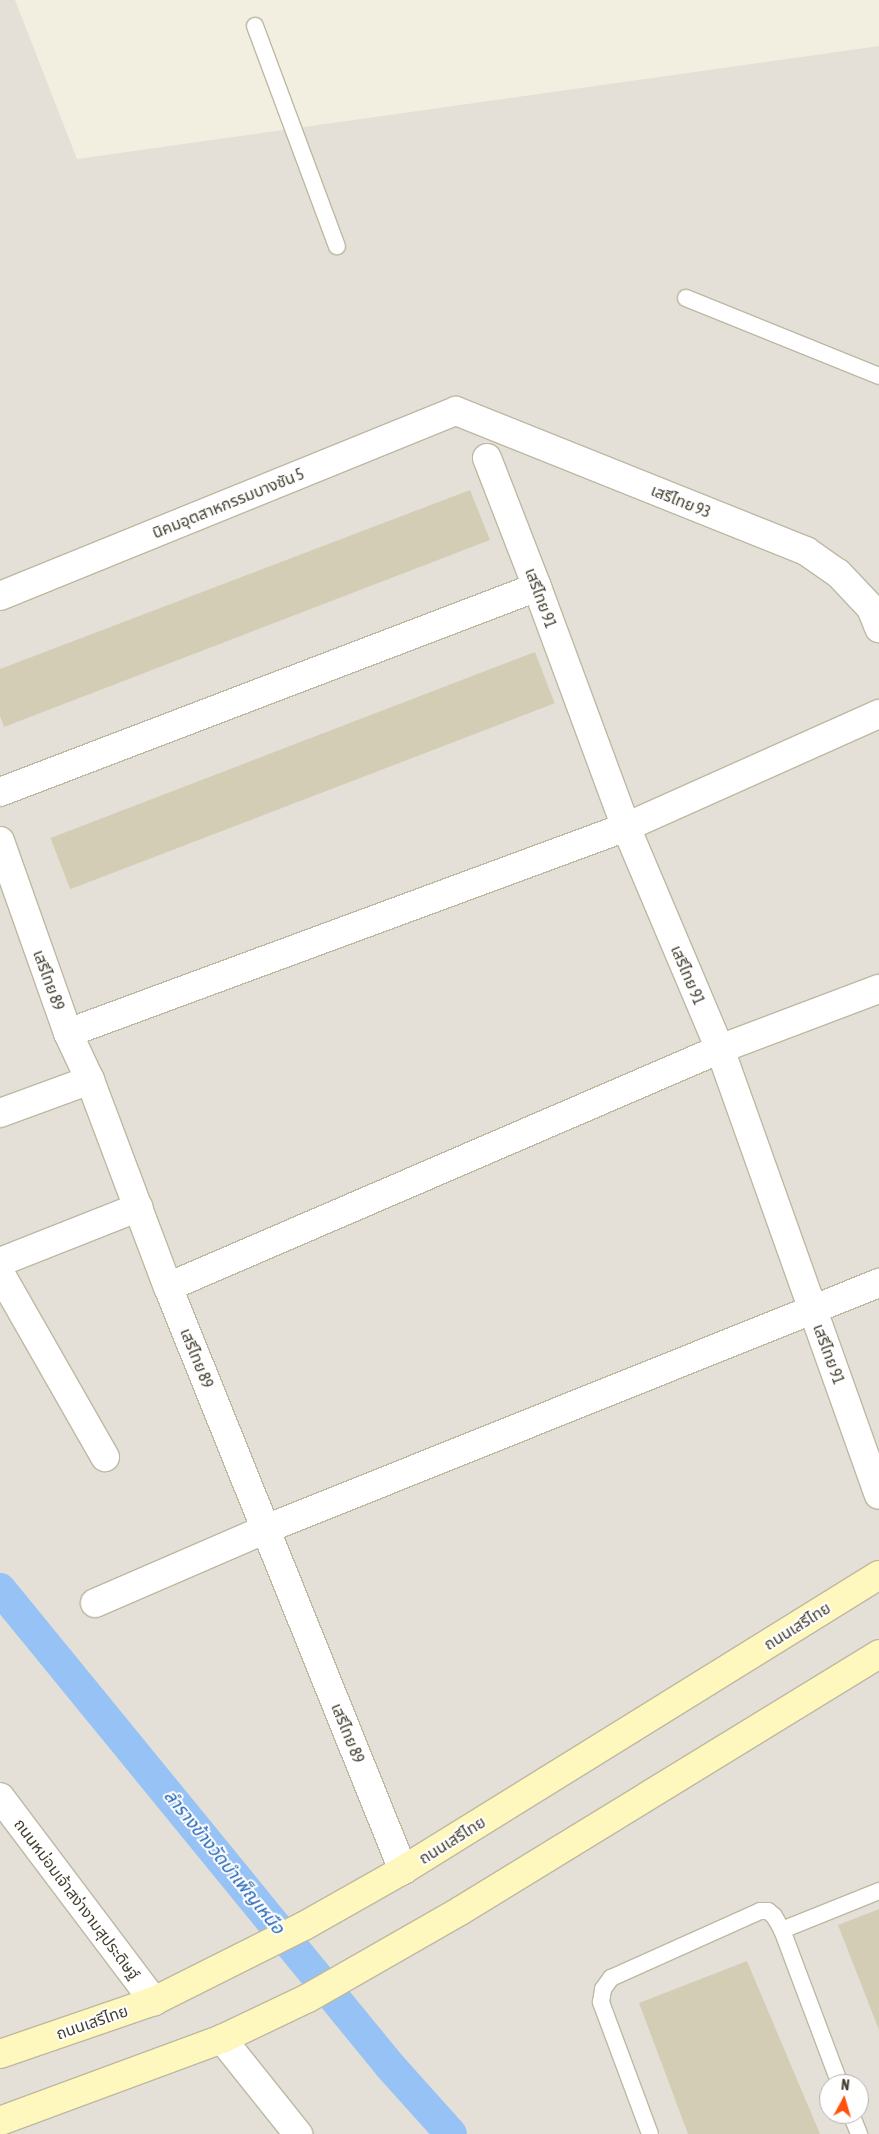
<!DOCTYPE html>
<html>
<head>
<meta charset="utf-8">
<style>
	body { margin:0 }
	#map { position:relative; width:879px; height:2134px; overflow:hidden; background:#f2efe1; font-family:"Asap Condensed","Noto Sans Thai",sans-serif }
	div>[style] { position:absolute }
	.industrial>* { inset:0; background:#e4e0d7 }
	.canal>* { height:32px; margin:-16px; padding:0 16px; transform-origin:16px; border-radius:16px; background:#96c2f6 }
	.building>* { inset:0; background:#d4cdb5; transform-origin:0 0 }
	.roads { filter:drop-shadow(1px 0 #beb8a3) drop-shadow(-1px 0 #beb8a3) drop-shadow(0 1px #beb8a3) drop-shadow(0 -1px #beb8a3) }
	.service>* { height:16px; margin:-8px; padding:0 8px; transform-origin:8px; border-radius:8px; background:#fff }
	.minor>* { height:28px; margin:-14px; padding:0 14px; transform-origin:14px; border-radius:14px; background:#fff }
	.tertiary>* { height:28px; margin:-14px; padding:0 14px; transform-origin:14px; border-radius:14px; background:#fff }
	.secondary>* { height:28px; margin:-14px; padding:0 14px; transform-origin:14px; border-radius:14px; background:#fff8be }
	span { translate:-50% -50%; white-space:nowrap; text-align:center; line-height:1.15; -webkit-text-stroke:4px #fff; paint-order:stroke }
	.street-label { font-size:16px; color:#443f31 }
	.water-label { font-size:18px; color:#2365b7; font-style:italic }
	.north { position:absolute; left:819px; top:2074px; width:50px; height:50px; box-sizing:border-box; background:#fff; border:1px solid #b4b2ad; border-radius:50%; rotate:6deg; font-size:14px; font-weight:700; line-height:20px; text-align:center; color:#443f31 }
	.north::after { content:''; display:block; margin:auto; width:18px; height:22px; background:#ff510b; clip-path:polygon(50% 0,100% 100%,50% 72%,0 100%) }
</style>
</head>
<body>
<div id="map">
	<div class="industrial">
		<div style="clip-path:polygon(evenodd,0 0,15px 0,77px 159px,879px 46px,879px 2134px,0 2134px,0 0,829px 2084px,859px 2084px,859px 2114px,829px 2114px,829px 2084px)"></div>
	</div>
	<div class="canal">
		<div style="left:0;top:1589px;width:616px;rotate:50.73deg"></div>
		<div style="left:390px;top:2066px;width:91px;rotate:48.1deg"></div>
	</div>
	<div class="building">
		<div style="clip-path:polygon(470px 490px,490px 540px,4px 727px,0 716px,0 669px)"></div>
		<div style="left:535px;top:652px;width:55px;height:519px;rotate:69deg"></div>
		<div style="clip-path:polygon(879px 1909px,879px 2030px,838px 1925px)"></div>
		<div style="clip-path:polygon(747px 1961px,820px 2134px,688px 2134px,639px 2003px)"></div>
	</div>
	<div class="roads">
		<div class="service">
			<div style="left:255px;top:26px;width:235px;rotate:69.6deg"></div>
			<div style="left:686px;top:298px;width:208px;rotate:22deg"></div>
			<div style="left:782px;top:1930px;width:105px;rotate:-21.9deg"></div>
			<div style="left:851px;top:2114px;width:22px;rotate:68deg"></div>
			<div style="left:650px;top:2134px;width:141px;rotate:-110.4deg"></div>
			<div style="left:601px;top:2002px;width:13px;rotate:-81deg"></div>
			<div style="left:603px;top:1989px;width:14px;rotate:-54deg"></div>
			<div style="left:611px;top:1978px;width:163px;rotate:-24.2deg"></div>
			<div style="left:760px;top:1911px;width:8px"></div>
			<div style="left:768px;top:1911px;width:8px;rotate:40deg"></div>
			<div style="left:774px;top:1916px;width:16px;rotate:60deg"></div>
			<div style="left:782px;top:1930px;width:165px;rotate:69.4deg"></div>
		</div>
		<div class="minor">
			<div style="left:487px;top:458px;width:138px;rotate:68.8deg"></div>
			<div style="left:537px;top:587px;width:256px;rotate:69.7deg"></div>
			<div style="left:626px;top:827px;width:241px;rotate:67.1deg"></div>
			<div style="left:720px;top:1049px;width:473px;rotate:70.4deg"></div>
			<div style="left:0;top:596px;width:492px;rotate:-22.1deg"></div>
			<div style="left:456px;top:411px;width:377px;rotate:21.8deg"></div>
			<div style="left:806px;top:551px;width:39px;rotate:35deg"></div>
			<div style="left:838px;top:573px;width:48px;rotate:46.7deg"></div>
			<div style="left:871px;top:608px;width:22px;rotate:68deg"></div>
			<div style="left:0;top:792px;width:575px;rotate:-20.89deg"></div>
			<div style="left:0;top:841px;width:204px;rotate:70.5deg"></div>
			<div style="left:68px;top:1033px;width:52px;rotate:64.9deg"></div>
			<div style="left:90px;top:1080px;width:221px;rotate:69.4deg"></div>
			<div style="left:168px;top:1287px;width:629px;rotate:68.05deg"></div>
			<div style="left:68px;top:1033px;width:595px;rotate:-20.26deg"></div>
			<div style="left:626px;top:827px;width:277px;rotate:-24.1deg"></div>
			<div style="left:0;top:1113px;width:96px;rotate:-20.1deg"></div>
			<div style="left:0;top:1262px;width:149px;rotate:-21.6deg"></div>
			<div style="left:0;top:1273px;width:212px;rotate:60.3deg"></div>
			<div style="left:168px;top:1287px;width:601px;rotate:-23.32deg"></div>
			<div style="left:720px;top:1049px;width:170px;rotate:-20.7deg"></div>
			<div style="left:95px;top:1603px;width:186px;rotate:-23.4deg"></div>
			<div style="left:266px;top:1529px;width:661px;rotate:-21.87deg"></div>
			<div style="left:222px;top:2039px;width:122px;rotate:51.3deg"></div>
		</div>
		<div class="tertiary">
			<div style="left:0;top:1797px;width:256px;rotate:53deg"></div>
		</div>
		<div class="secondary">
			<div style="left:0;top:2054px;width:163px;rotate:-19deg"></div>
			<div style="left:154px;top:2001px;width:168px;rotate:-26.6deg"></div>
			<div style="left:304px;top:1926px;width:114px;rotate:-29.5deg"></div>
			<div style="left:403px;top:1870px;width:560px;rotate:-31.79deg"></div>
			<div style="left:0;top:2121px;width:237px;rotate:-20.3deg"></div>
			<div style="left:222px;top:2039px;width:95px;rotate:-25.5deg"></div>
			<div style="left:308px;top:1998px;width:175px;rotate:-29.8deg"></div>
			<div style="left:460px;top:1911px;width:492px;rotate:-31.5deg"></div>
		</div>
	</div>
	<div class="street-label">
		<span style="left:681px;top:501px;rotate:22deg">เสรีไทย 93</span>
		<span style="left:228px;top:503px;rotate:-22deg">นิคมอุตสาหกรรมบางชัน 5</span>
		<span style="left:541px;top:598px;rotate:70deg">เสรีไทย 91</span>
		<span style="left:688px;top:975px;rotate:67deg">เสรีไทย 91</span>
		<span style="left:49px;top:980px;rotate:70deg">เสรีไทย 89</span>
		<span style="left:829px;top:1354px;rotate:70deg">เสรีไทย 91</span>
		<span style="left:197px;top:1358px;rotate:68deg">เสรีไทย 89</span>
		<span style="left:797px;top:1626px;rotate:-32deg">ถนนเสรีไทย</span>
		<span style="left:348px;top:1733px;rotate:68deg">เสรีไทย 89</span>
		<span style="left:452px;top:1840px;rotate:-32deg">ถนนเสรีไทย</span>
		<span style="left:77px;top:1899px;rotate:53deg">ถนนหม่อมเจ้าสง่างามสุประดิษฐ์</span>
		<span style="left:92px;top:2022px;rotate:-19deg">ถนนเสรีไทย</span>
	</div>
	<div class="water-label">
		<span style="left:224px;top:1862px;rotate:51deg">ลำรางข้างวัดบำเพ็ญเหนือ</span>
	</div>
	<div class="north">N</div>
</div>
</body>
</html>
